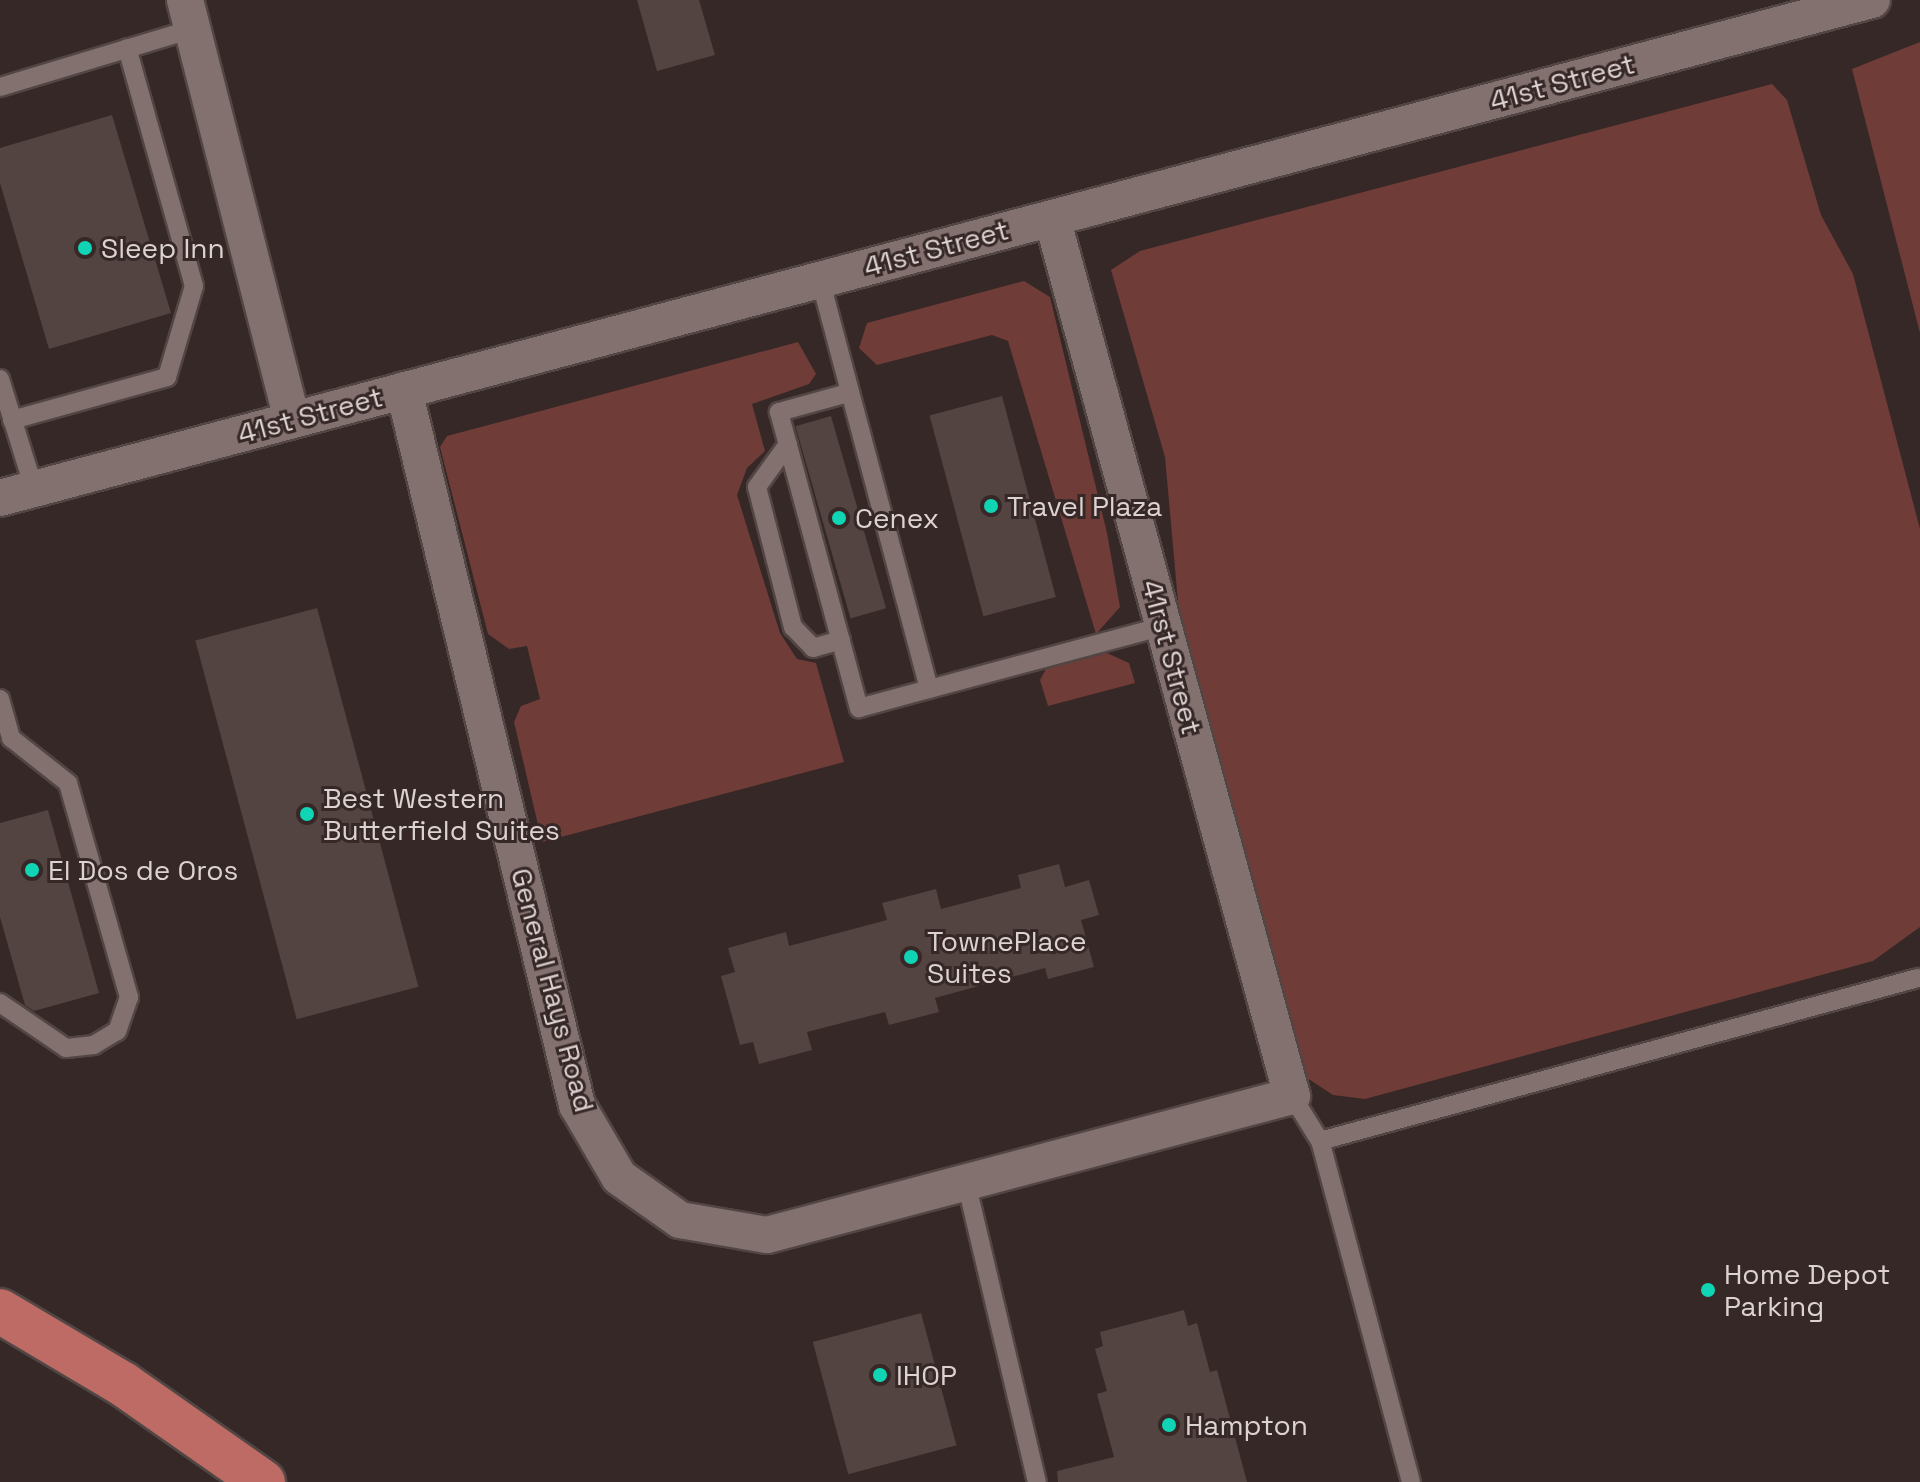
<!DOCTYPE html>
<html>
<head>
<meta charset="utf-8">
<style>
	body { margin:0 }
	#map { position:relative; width:1920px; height:1482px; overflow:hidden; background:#362826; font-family:"Space Grotesk",sans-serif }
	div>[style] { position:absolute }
	.green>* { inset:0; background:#6f3c38 }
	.building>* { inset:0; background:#534341; transform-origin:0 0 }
	.roads { filter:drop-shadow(2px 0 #524645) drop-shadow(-2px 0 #524645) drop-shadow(0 2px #524645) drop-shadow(0 -2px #524645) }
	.service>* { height:18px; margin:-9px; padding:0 9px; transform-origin:9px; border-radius:9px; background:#83716f }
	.minor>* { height:36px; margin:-18px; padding:0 18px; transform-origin:18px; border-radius:18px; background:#83716f }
	.motorway>* { height:44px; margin:-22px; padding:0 22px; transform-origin:22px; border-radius:22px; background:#bd6b64 }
	.dots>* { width:22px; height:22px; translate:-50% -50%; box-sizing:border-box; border:4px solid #362826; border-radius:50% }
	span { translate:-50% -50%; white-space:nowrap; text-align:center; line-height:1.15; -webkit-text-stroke:6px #362826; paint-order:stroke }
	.street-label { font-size:28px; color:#dcd2d1 }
	.poi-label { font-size:28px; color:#dcd2d1 }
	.left { translate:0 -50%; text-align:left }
</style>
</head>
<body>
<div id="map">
	<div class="green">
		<div style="clip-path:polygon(1920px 42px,1920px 333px,1852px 69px)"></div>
		<div style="clip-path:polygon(1772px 84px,1787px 100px,1821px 215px,1853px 274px,1920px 529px,1920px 927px,1873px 961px,1365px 1099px,1333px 1095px,1304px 1076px,1183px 657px,1165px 457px,1111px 270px,1140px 251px)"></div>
		<div style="clip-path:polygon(1024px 281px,1050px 297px,1107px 533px,1120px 607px,1096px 634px,1008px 341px,992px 335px,877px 365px,859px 348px,867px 323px)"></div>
		<div style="clip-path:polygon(798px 342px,816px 374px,809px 384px,752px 404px,765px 451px,747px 468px,737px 495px,780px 633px,797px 659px,816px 663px,844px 762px,542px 842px,514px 722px,521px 706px,540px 699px,527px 646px,509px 649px,488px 634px,440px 447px,447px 436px)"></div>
		<div style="clip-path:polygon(1107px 653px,1129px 663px,1135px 683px,1048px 706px,1040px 680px,1046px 669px)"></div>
	</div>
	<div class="building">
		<div style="clip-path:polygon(637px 0,699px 0,715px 55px,657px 71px)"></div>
		<div style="clip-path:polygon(112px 115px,171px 313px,49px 349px,0 183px,0 148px)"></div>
		<div style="left:1002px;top:396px;width:208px;height:75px;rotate:75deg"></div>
		<div style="left:831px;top:416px;width:200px;height:37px;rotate:74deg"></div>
		<div style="left:317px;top:608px;width:392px;height:126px;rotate:75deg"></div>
		<div style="clip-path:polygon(48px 810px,99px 993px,34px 1011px,25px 1005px,0 917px,0 823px)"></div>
		<div style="clip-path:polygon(1059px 864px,1065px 887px,1089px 880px,1099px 915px,1081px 920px,1094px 967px,1048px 979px,1045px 968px,935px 998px,939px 1012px,889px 1025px,885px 1012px,807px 1032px,812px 1050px,759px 1064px,753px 1042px,740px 1045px,721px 976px,735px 972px,728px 948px,786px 932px,789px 946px,887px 920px,882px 903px,936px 889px,941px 909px,1021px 888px,1018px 875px)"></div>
		<div style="clip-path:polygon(1184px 1310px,1188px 1326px,1197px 1323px,1210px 1372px,1217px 1370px,1247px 1482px,1058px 1482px,1057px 1471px,1114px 1457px,1097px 1394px,1107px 1391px,1095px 1349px,1103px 1346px,1100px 1332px)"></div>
		<div style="left:921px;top:1313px;width:137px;height:112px;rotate:75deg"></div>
	</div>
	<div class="roads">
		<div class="service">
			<div style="left:0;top:87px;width:201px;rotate:-16.8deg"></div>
			<div style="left:820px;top:279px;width:424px;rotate:75.1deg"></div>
			<div style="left:929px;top:689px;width:243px;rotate:-15deg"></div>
			<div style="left:0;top:379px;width:115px;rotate:72.8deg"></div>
			<div style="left:848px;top:393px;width:72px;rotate:164.6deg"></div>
			<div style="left:779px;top:412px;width:307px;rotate:74.9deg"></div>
			<div style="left:859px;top:708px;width:73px;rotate:-15.2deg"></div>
			<div style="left:12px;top:420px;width:161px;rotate:-15.5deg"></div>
			<div style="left:167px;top:377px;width:95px;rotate:-73.5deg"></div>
			<div style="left:194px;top:286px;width:247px;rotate:-105.7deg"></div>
			<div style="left:788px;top:444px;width:53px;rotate:125.8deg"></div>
			<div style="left:757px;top:487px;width:145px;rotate:75.6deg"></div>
			<div style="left:793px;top:627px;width:29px;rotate:46deg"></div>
			<div style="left:813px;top:648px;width:29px;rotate:-16deg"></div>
			<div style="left:0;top:699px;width:41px;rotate:74.2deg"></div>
			<div style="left:11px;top:738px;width:73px;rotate:38.3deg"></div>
			<div style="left:68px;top:783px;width:223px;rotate:74.1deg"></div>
			<div style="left:129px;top:997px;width:36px;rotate:109deg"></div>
			<div style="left:117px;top:1031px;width:27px;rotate:149deg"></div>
			<div style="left:94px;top:1045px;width:28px;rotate:174deg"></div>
			<div style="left:66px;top:1048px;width:80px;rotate:-145.7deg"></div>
			<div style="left:1292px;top:1096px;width:53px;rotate:58.1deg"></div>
			<div style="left:966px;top:1182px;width:308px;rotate:76.7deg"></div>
			<div style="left:1411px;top:1482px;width:353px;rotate:-104.9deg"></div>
			<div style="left:1320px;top:1141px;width:620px;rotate:-15.25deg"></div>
		</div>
		<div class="minor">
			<div style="left:185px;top:0;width:433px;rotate:75.7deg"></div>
			<div style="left:404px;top:390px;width:736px;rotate:76.4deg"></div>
			<div style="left:577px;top:1105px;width:83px;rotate:59.7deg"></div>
			<div style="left:619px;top:1177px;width:75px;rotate:35.2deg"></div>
			<div style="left:680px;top:1220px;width:88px;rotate:9.8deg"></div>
			<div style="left:767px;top:1235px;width:543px;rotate:-14.83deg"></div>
			<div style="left:1292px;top:1096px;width:910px;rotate:-105.29deg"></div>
			<div style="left:0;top:498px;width:1937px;rotate:-14.9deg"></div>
		</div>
		<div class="motorway">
			<div style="left:0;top:1311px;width:143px;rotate:30.7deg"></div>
			<div style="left:123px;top:1384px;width:171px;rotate:35deg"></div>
		</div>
	</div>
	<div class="dots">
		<div style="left:85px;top:248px;background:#10d5b4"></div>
		<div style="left:991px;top:506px;background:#10d5b4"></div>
		<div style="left:839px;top:518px;background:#10d5b4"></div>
		<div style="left:307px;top:814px;background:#10d5b4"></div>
		<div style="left:32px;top:870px;background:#10d5b4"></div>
		<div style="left:911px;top:957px;background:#10d5b4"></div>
		<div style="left:1708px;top:1290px;background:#10d5b4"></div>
		<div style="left:880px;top:1375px;background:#10d5b4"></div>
		<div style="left:1169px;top:1425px;background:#10d5b4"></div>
	</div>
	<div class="street-label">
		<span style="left:1562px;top:82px;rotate:-15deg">41st Street</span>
		<span style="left:936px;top:248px;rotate:-15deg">41st Street</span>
		<span style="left:310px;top:415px;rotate:-15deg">41st Street</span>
		<span style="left:1172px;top:657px;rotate:75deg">41rst Street</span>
		<span style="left:553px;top:990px;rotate:75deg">General Hays Road</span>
	</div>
	<div class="poi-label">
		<span class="left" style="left:101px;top:248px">Sleep Inn</span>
		<span class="left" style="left:1007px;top:506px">Travel Plaza</span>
		<span class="left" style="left:855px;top:518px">Cenex</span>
		<span class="left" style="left:323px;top:814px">Best Western<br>Butterfield Suites</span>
		<span class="left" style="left:48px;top:870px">El Dos de Oros</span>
		<span class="left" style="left:927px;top:957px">TownePlace<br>Suites</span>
		<span class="left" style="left:1724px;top:1290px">Home Depot<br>Parking</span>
		<span class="left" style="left:896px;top:1375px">IHOP</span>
		<span class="left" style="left:1185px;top:1425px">Hampton</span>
	</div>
</div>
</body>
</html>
